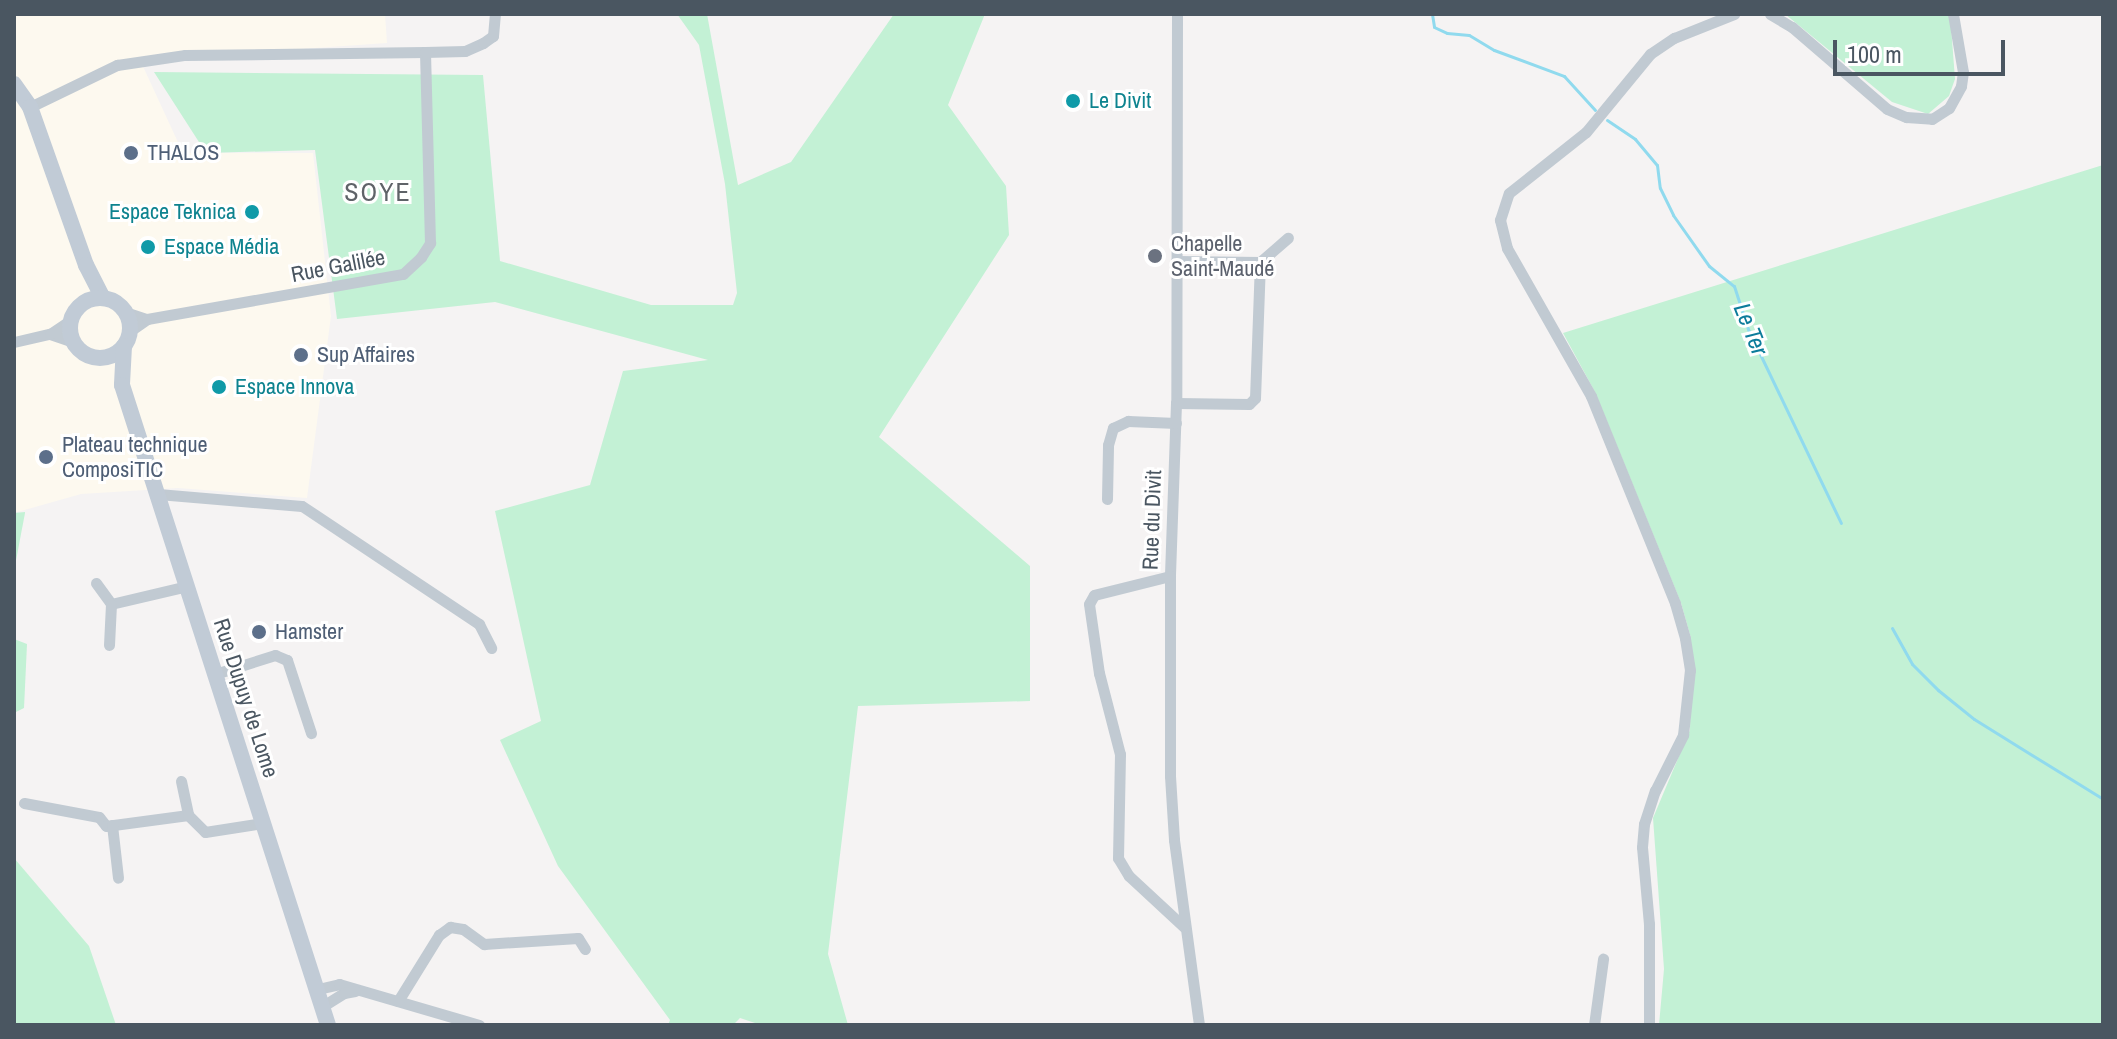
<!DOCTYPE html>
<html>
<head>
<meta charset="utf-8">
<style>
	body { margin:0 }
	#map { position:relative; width:2117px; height:1039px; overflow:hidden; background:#f5f3f3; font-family:"Archivo Narrow",sans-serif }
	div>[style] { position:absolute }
	.commercial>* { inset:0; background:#fdf9ef }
	.green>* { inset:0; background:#c3f1d5 }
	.stream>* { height:3px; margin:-1.5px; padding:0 1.5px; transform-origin:1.5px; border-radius:1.5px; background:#90daee }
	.street>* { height:11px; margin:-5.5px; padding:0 5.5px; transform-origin:5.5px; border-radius:5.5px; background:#c1cad2 }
	.secondary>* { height:16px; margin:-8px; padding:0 8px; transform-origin:8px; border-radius:8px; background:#c1cbd6 }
	.secondary>.ring { margin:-8px; padding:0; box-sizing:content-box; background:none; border:16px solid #c1cbd6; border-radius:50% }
	.dots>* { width:22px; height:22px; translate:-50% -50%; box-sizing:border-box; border:4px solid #fff; border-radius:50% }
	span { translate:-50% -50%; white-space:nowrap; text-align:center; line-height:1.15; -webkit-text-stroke:6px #fff; paint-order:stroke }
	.culture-label { font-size:22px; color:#0d838f }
	.left { translate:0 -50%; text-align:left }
	.right { translate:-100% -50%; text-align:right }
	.service-label { font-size:22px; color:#4e5e75 }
	.worship-label { font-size:22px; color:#5b616d }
	.street-label { font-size:22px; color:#4a5661 }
	.water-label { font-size:24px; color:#0c7c9b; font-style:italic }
	.quarter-label { font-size:26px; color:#5f6368; letter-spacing:2px }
	.frame { position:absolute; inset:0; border:16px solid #4a5661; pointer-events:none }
	.scale { position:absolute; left:1833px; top:40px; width:172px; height:36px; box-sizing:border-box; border:4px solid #4a5661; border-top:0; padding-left:10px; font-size:24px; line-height:28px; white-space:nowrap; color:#4a5661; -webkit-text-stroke:6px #fff; paint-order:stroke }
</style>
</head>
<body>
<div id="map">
	<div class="commercial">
		<div style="clip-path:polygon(14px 14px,385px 14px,387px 43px,140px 60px,183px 153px,313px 153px,331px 316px,307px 498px,178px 488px,81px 494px,14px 513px)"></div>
	</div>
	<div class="green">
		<div style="clip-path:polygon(677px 14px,707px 14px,738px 185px,791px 162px,894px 14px,985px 14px,948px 105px,1006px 186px,1009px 235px,879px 437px,1030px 566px,1030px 701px,858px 706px,828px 954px,848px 1025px,761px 1025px,740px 1018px,733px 1025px,668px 1025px,670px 1020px,558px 866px,500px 740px,541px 721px,495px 511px,590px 485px,623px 371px,708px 360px,495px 302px,337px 319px,315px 150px,206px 153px,154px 72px,483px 75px,500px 261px,651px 305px,733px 305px,737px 293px,725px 184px,699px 45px)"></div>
		<div style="clip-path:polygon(1785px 14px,1950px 14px,1955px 79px,1949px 96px,1928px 114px,1892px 102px)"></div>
		<div style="clip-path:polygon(2103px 165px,2103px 1025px,1659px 1025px,1664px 969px,1653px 818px,1690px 730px,1691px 638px,1681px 603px,1595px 392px,1563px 333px)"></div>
		<div style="clip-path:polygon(25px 512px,25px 513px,14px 571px,14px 513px)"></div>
		<div style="clip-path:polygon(14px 639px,27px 644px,24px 708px,14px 713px)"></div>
		<div style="clip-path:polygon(14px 858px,89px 946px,116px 1025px,14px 1025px)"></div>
	</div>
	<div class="stream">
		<div style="left:1432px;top:14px;width:13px;rotate:81deg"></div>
		<div style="left:1434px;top:27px;width:14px;rotate:25deg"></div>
		<div style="left:1447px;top:33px;width:22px;rotate:5deg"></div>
		<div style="left:1469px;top:35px;width:29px;rotate:31deg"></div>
		<div style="left:1494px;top:50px;width:75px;rotate:20.4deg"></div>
		<div style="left:1564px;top:76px;width:46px;rotate:47.6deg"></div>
		<div style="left:1607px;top:120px;width:34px;rotate:34deg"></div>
		<div style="left:1635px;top:139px;width:34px;rotate:50deg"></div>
		<div style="left:1657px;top:165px;width:23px;rotate:83deg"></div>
		<div style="left:1660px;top:188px;width:30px;rotate:64deg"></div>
		<div style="left:1673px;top:215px;width:62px;rotate:54.8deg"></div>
		<div style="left:1709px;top:266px;width:32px;rotate:39deg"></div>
		<div style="left:1734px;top:286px;width:45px;rotate:72deg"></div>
		<div style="left:1748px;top:329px;width:215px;rotate:64.4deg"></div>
		<div style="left:1892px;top:628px;width:41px;rotate:60.9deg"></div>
		<div style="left:1912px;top:664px;width:37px;rotate:45deg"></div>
		<div style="left:1938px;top:690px;width:46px;rotate:38.9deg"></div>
		<div style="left:1974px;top:719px;width:152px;rotate:31.8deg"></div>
	</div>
	<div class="street">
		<div style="left:1177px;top:14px;width:389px;rotate:90.1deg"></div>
		<div style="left:1176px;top:403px;width:173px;rotate:92deg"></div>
		<div style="left:1170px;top:576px;width:200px;rotate:90deg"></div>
		<div style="left:1170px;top:776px;width:64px;rotate:86.4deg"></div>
		<div style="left:1174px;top:840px;width:187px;rotate:82.3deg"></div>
		<div style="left:1770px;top:14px;width:26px;rotate:31deg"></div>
		<div style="left:1792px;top:27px;width:125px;rotate:40.8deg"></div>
		<div style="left:1887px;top:109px;width:21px;rotate:23deg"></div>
		<div style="left:1906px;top:117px;width:26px;rotate:4deg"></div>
		<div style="left:1932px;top:119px;width:20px;rotate:-33deg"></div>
		<div style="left:1949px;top:108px;width:25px;rotate:-61deg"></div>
		<div style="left:1961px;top:86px;width:14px;rotate:-82deg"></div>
		<div style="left:1963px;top:72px;width:59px;rotate:-99.8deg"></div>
		<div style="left:30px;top:107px;width:97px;rotate:-25.8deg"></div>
		<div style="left:117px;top:65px;width:69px;rotate:-8.4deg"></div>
		<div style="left:185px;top:55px;width:240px;rotate:-0.7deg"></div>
		<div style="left:1176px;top:261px;width:84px;rotate:0.7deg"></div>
		<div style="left:1260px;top:262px;width:136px;rotate:92.1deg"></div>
		<div style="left:1255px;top:398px;width:8px;rotate:135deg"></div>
		<div style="left:1249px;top:404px;width:73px;rotate:-179.2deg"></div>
		<div style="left:1260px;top:262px;width:37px;rotate:-41deg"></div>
		<div style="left:125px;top:312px;width:23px;rotate:18deg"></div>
		<div style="left:130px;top:331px;width:21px;rotate:-35deg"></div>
		<div style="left:147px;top:319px;width:260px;rotate:-10deg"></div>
		<div style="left:403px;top:274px;width:25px;rotate:-43deg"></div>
		<div style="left:421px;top:257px;width:17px;rotate:-57deg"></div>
		<div style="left:430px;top:243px;width:191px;rotate:-91.5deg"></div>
		<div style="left:425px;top:52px;width:40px;rotate:-1.4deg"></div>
		<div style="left:465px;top:51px;width:20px;rotate:-24deg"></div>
		<div style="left:483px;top:43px;width:12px;rotate:-35deg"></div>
		<div style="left:493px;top:36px;width:22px;rotate:-85deg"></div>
		<div style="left:50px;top:334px;width:24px;rotate:19deg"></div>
		<div style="left:14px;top:342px;width:37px;rotate:-13deg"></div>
		<div style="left:50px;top:334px;width:25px;rotate:-34deg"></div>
		<div style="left:158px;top:494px;width:144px;rotate:4.8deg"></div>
		<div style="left:302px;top:506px;width:213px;rotate:33.7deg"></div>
		<div style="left:479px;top:624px;width:27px;rotate:63deg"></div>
		<div style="left:1107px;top:499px;width:54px;rotate:-88.9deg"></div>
		<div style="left:1108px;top:445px;width:18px;rotate:-74deg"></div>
		<div style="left:1113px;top:428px;width:17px;rotate:-25deg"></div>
		<div style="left:1128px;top:421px;width:48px;rotate:2.4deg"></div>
		<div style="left:1170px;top:576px;width:78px;rotate:166deg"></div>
		<div style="left:1094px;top:595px;width:10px;rotate:119deg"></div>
		<div style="left:1089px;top:604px;width:70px;rotate:81.8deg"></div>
		<div style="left:1099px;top:673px;width:84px;rotate:75.5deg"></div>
		<div style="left:1120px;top:754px;width:104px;rotate:91.1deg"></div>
		<div style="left:1118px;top:858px;width:21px;rotate:59deg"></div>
		<div style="left:1129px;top:876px;width:75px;rotate:42.8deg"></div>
		<div style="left:96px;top:583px;width:26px;rotate:54deg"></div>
		<div style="left:111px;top:604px;width:78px;rotate:-13.3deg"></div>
		<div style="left:109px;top:645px;width:41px;rotate:-87.2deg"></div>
		<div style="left:215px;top:674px;width:63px;rotate:-17.6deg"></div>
		<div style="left:275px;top:655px;width:13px;rotate:23deg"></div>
		<div style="left:287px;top:660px;width:77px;rotate:71.8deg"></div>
		<div style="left:181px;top:781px;width:35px;rotate:78deg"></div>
		<div style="left:24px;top:803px;width:76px;rotate:10.6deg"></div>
		<div style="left:99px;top:817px;width:11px;rotate:52deg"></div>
		<div style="left:106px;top:826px;width:83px;rotate:-7.6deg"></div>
		<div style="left:188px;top:815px;width:24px;rotate:45deg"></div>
		<div style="left:205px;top:832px;width:59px;rotate:-8.8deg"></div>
		<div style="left:112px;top:825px;width:53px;rotate:83.5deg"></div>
		<div style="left:318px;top:989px;width:22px;rotate:-13deg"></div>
		<div style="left:339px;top:984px;width:146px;rotate:16.3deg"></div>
		<div style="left:398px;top:1001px;width:78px;rotate:-58.2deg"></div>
		<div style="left:439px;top:935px;width:14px;rotate:-36deg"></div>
		<div style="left:450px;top:927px;width:13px;rotate:9deg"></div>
		<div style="left:463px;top:929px;width:26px;rotate:36deg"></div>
		<div style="left:484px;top:944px;width:94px;rotate:-3.7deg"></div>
		<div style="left:578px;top:938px;width:13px;rotate:58deg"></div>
		<div style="left:323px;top:1006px;width:25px;rotate:-32deg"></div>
		<div style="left:344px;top:993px;width:11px;rotate:-10deg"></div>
		<div style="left:1594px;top:1025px;width:67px;rotate:-82.2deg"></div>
		<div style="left:1649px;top:1025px;width:101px;rotate:-90deg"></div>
		<div style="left:1649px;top:924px;width:77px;rotate:-95.2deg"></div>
		<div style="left:1642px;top:847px;width:23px;rotate:-85deg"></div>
		<div style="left:1644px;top:824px;width:35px;rotate:-72deg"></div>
		<div style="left:1655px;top:791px;width:63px;rotate:-63.4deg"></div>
		<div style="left:1683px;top:735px;width:65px;rotate:-83.9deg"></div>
		<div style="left:1690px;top:670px;width:32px;rotate:-99deg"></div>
		<div style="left:1685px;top:638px;width:36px;rotate:-106deg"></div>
		<div style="left:1675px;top:603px;width:223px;rotate:-112.1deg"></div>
		<div style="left:1591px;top:396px;width:170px;rotate:-119.6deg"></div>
		<div style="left:1507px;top:248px;width:29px;rotate:-104deg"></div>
		<div style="left:1500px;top:220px;width:28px;rotate:-72deg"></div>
		<div style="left:1509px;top:193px;width:98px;rotate:-38.4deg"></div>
		<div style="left:1586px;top:132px;width:101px;rotate:-50.6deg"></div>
		<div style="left:1650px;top:54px;width:29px;rotate:-34deg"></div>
		<div style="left:1674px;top:38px;width:65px;rotate:-21.8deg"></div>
	</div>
	<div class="secondary">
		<div style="left:14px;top:84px;width:28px;rotate:55deg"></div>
		<div style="left:30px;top:107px;width:168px;rotate:70.5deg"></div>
		<div style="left:86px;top:265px;width:37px;rotate:63deg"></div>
		<div class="ring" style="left:70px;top:298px;width:44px;height:44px"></div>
		<div style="left:124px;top:346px;width:39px;rotate:93deg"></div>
		<div style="left:122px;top:385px;width:672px;rotate:72.16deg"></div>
	</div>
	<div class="dots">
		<div style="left:1073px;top:101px;background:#0f9aa8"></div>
		<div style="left:131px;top:153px;background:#5c6f8a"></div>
		<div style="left:252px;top:212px;background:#0f9aa8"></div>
		<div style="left:148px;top:247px;background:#0f9aa8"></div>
		<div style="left:1155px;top:256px;background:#6b7280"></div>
		<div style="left:301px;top:355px;background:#5c6f8a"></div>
		<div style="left:219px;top:387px;background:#0f9aa8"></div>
		<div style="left:46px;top:457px;background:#5c6f8a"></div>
		<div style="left:259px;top:632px;background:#5c6f8a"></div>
	</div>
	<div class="culture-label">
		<span class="left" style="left:1089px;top:101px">Le Divit</span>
		<span class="right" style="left:236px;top:212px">Espace Teknica</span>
		<span class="left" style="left:164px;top:247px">Espace Média</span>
		<span class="left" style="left:235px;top:387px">Espace Innova</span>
	</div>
	<div class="service-label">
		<span class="left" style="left:147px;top:153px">THALOS</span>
		<span class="left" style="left:317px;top:355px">Sup Affaires</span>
		<span class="left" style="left:62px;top:457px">Plateau technique<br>ComposiTIC</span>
		<span class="left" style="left:275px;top:632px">Hamster</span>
	</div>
	<div class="worship-label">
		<span class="left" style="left:1171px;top:256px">Chapelle<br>Saint-Maudé</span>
	</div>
	<div class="street-label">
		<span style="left:338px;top:266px;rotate:-11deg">Rue Galilée</span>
		<span style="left:1152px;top:520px;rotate:-88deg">Rue du Divit</span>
		<span style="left:246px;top:698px;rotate:72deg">Rue Dupuy de Lome</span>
	</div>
	<div class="water-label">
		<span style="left:1751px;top:329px;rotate:68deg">Le Ter</span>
	</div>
	<div class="quarter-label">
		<span style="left:378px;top:192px">SOYE</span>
	</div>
	<div class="frame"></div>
	<div class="scale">100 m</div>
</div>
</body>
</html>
